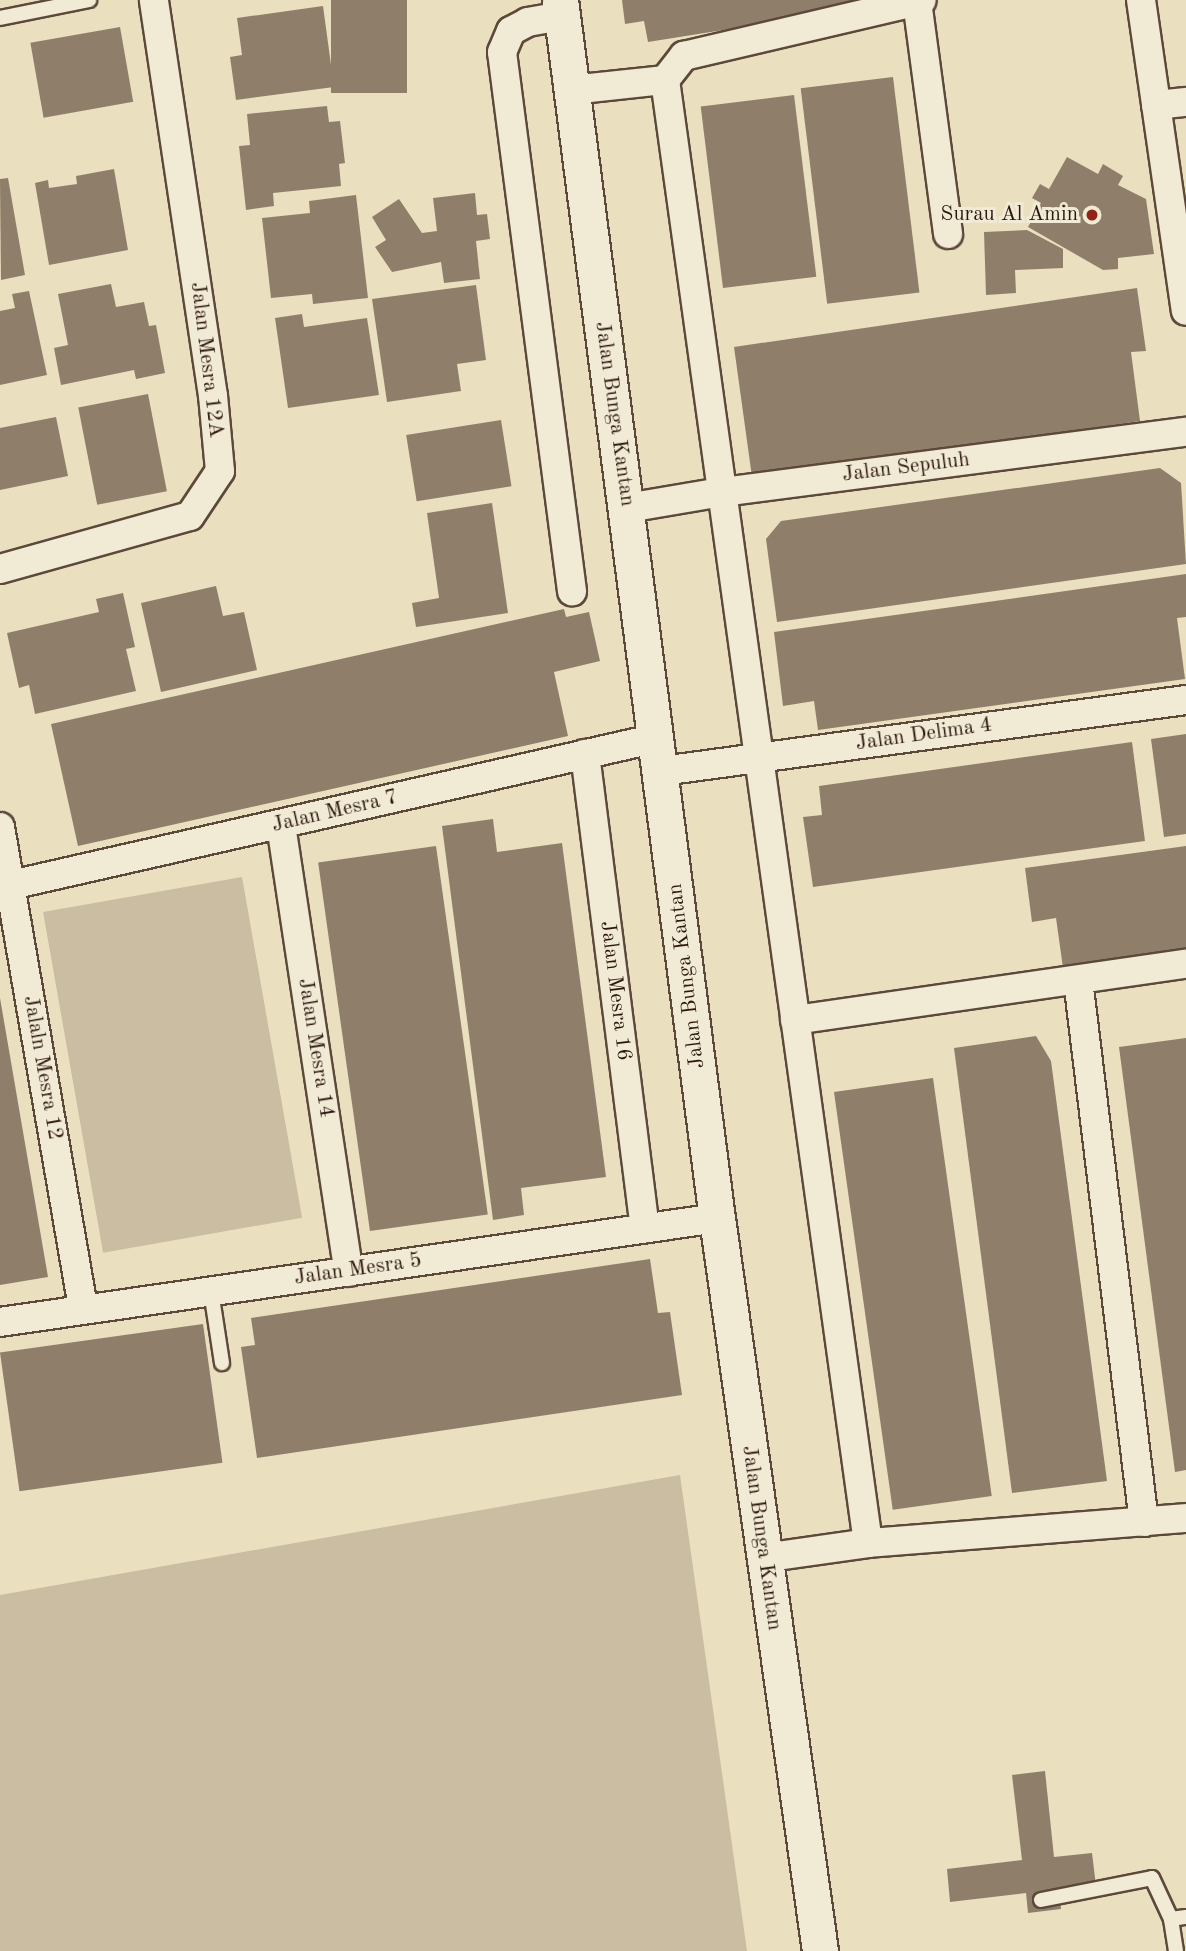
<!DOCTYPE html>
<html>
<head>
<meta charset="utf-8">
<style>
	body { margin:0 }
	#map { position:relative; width:1186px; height:1951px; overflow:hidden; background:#eadfbf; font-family:"Old Standard TT",serif }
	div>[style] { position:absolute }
	.green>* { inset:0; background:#cabda1; transform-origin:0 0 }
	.building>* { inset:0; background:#8f7f6a; transform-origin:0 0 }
	.roads { filter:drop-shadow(2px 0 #5c493a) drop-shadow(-2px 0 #5c493a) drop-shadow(0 2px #5c493a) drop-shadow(0 -2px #5c493a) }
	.service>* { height:14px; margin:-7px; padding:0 7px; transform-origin:7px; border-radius:7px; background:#f1ead5 }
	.minor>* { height:28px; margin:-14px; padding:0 14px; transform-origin:14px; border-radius:14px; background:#f1ead5 }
	.tertiary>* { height:35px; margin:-17.5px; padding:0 17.5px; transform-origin:17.5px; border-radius:17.5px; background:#f1ead5 }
	.dots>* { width:19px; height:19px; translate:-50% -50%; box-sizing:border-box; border:4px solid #f1ead5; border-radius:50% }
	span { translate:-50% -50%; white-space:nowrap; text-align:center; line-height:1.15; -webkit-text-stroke:6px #f1ead5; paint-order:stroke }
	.poi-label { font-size:21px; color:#2c170e }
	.right { translate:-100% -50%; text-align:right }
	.street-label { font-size:21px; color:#2c170e }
</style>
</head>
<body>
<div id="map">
	<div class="green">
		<div style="left:242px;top:877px;width:346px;height:202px;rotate:80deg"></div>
		<div style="clip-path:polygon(680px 1475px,747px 1951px,0 1951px,0 1595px)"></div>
	</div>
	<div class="building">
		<div style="left:331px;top:0;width:76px;height:93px"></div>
		<div style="clip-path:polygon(622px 0,855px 0,856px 9px,648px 42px,644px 21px,625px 24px)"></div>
		<div style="clip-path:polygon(323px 6px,334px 87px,236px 100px,230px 57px,242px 55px,237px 18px)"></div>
		<div style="left:120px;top:27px;width:76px;height:91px;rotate:80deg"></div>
		<div style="left:893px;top:77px;width:217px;height:93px;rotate:83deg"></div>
		<div style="left:794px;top:95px;width:183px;height:94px;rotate:83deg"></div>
		<div style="clip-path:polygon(327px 106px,329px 122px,340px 121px,345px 163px,339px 164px,341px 186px,273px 193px,274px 206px,246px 210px,239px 146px,250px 145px,247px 114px)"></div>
		<div style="clip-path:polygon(1067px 157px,1098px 174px,1103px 164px,1123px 176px,1118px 185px,1146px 199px,1154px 254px,1118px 258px,1118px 269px,1103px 270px,1028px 227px,1041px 203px,1032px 198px,1040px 184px,1049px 189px)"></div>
		<div style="clip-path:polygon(114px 169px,128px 250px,49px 265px,35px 183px,48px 180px,49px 188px,77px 184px,76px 176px)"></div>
		<div style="clip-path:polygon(8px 178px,25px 275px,1px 280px,0 179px)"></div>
		<div style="clip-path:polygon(475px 193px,477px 215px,487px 214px,490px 239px,476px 241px,480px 279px,444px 283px,441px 262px,392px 272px,375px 247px,386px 240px,372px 217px,399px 199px,422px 233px,437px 231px,433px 198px)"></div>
		<div style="clip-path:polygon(356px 195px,368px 298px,313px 304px,312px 294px,271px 298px,262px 218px,310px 213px,309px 201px)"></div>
		<div style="clip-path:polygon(1027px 230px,1063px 249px,1063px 268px,1015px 270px,1016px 293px,986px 295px,984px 232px)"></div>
		<div style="clip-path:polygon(111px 284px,116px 307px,144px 302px,149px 326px,156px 325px,165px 373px,136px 379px,134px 370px,61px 385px,54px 348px,68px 345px,58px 294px)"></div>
		<div style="clip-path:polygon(476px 285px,486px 360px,457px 364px,461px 391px,387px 402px,372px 299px)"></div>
		<div style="clip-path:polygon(1137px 288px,1146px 351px,1131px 352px,1140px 421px,752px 477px,734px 347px)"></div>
		<div style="clip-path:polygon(29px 291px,47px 375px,0 385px,0 311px,15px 308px,12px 294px)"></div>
		<div style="clip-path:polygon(302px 314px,304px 327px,367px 318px,379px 395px,288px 408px,275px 318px)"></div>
		<div style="left:148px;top:394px;width:99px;height:71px;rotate:79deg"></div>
		<div style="clip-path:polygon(56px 417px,68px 476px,0 490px,0 428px)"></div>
		<div style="left:501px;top:420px;width:67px;height:96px;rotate:81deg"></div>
		<div style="clip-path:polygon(1160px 468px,1181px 483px,1186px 564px,777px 622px,766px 539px,781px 521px)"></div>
		<div style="clip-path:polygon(492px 503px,508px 613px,416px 627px,412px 603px,439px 598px,427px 513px)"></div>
		<div style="clip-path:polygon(1186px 574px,1186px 617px,1177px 618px,1185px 679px,818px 730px,814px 701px,783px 706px,774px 632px)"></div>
		<div style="clip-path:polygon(216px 586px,223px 616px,244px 612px,257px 670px,161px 692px,141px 603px)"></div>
		<div style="clip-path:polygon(123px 593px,135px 647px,126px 649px,136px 691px,35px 714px,29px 685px,19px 688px,7px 633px,99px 612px,96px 599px)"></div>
		<div style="clip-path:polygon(564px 609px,566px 617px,589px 612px,600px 661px,554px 672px,568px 736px,78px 846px,51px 724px)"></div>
		<div style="clip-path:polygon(1186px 734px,1186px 834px,1164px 837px,1151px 739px)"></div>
		<div style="clip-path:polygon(1132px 742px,1145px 841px,813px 887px,803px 817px,822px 815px,819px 786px)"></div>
		<div style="clip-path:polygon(493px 819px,497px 852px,562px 843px,606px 1177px,521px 1188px,524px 1215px,493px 1220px,442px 826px)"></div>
		<div style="left:436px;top:846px;width:372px;height:119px;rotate:82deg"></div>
		<div style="clip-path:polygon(1186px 846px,1186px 950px,1063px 968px,1056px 918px,1032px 922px,1025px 868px)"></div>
		<div style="clip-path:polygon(0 998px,48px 1277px,0 1285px)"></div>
		<div style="clip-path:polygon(1036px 1036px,1051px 1061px,1107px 1481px,1012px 1493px,954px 1048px)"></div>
		<div style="clip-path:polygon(1186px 1038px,1186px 1470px,1175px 1472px,1119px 1047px)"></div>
		<div style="left:933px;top:1078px;width:422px;height:100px;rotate:82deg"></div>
		<div style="clip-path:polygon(650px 1259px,658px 1313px,670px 1312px,682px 1395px,257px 1458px,241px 1347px,255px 1345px,251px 1318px)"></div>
		<div style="left:203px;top:1324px;width:140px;height:205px;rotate:82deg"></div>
		<div style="clip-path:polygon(1045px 1771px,1054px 1857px,1092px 1853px,1096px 1886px,1059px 1890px,1061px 1909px,1028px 1913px,1026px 1893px,950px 1902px,947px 1869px,1022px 1860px,1012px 1775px)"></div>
	</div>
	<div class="roads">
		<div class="service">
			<div style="left:0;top:18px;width:91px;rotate:-11.4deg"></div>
			<div style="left:211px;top:1291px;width:73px;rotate:81.3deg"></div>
			<div style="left:1041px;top:1900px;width:113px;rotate:-11.2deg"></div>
			<div style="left:1152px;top:1878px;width:45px;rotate:65.1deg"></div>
			<div style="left:1176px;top:1951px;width:32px;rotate:-99deg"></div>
			<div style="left:1171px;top:1919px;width:15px;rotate:-8deg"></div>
		</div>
		<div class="minor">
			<div style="left:1141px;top:0;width:314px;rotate:81.8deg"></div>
			<div style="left:917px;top:1px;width:235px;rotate:82.4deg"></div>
			<div style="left:562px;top:16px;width:35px;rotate:170deg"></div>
			<div style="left:528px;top:22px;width:19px;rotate:152deg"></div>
			<div style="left:511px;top:31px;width:23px;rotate:113deg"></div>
			<div style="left:502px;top:52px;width:544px;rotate:82.6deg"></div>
			<div style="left:665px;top:80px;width:1477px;rotate:82.1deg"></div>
			<div style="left:571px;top:90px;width:95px;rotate:-6.1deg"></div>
			<div style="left:665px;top:80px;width:31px;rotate:-52deg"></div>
			<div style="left:684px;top:56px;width:244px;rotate:-13.2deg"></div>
			<div style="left:1156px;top:105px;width:30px;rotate:-6deg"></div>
			<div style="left:627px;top:508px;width:96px;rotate:-9.6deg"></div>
			<div style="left:722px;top:492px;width:468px;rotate:-7.4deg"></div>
			<div style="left:0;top:569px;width:197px;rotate:-15.6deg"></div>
			<div style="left:190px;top:516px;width:54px;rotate:-56.3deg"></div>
			<div style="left:220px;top:471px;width:75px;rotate:-95.3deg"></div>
			<div style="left:213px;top:396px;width:400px;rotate:-98.5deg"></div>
			<div style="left:585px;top:754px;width:478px;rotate:82.8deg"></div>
			<div style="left:662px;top:771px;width:529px;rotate:-7.72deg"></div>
			<div style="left:281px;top:825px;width:452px;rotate:81.4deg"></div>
			<div style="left:0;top:827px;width:490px;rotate:80.2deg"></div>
			<div style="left:11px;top:885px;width:663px;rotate:-12.82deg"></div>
			<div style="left:1078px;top:980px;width:546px;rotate:83.06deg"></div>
			<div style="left:795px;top:1020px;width:395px;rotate:-8.2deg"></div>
			<div style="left:0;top:1322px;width:725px;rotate:-8.25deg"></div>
			<div style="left:763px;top:1558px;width:106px;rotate:-8.1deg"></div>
			<div style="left:868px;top:1543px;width:319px;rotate:-4.5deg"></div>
		</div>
		<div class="tertiary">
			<div style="left:560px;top:0;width:1228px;rotate:82.66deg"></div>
			<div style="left:717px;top:1218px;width:740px;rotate:82deg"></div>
		</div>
	</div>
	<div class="dots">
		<div style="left:1092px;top:215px;background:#8f2418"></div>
	</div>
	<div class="poi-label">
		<span class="right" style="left:1078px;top:215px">Surau Al Amin</span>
	</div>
	<div class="street-label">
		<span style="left:206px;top:360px;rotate:83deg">Jalan Mesra 12A</span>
		<span style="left:614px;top:414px;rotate:82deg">Jalan Bunga Kantan</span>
		<span style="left:906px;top:468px;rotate:-7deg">Jalan Sepuluh</span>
		<span style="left:924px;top:735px;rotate:-8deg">Jalan Delima 4</span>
		<span style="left:335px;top:812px;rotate:-13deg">Jalan Mesra 7</span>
		<span style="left:687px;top:976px;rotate:-97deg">Jalan Bunga Kantan</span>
		<span style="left:615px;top:991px;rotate:83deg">Jalan Mesra 16</span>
		<span style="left:315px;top:1048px;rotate:81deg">Jalan Mesra 14</span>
		<span style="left:42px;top:1068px;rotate:80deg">Jalaln Mesra 12</span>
		<span style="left:358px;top:1270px;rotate:-8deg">Jalan Mesra 5</span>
		<span style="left:761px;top:1538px;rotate:82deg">Jalan Bunga Kantan</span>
	</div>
</div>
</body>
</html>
